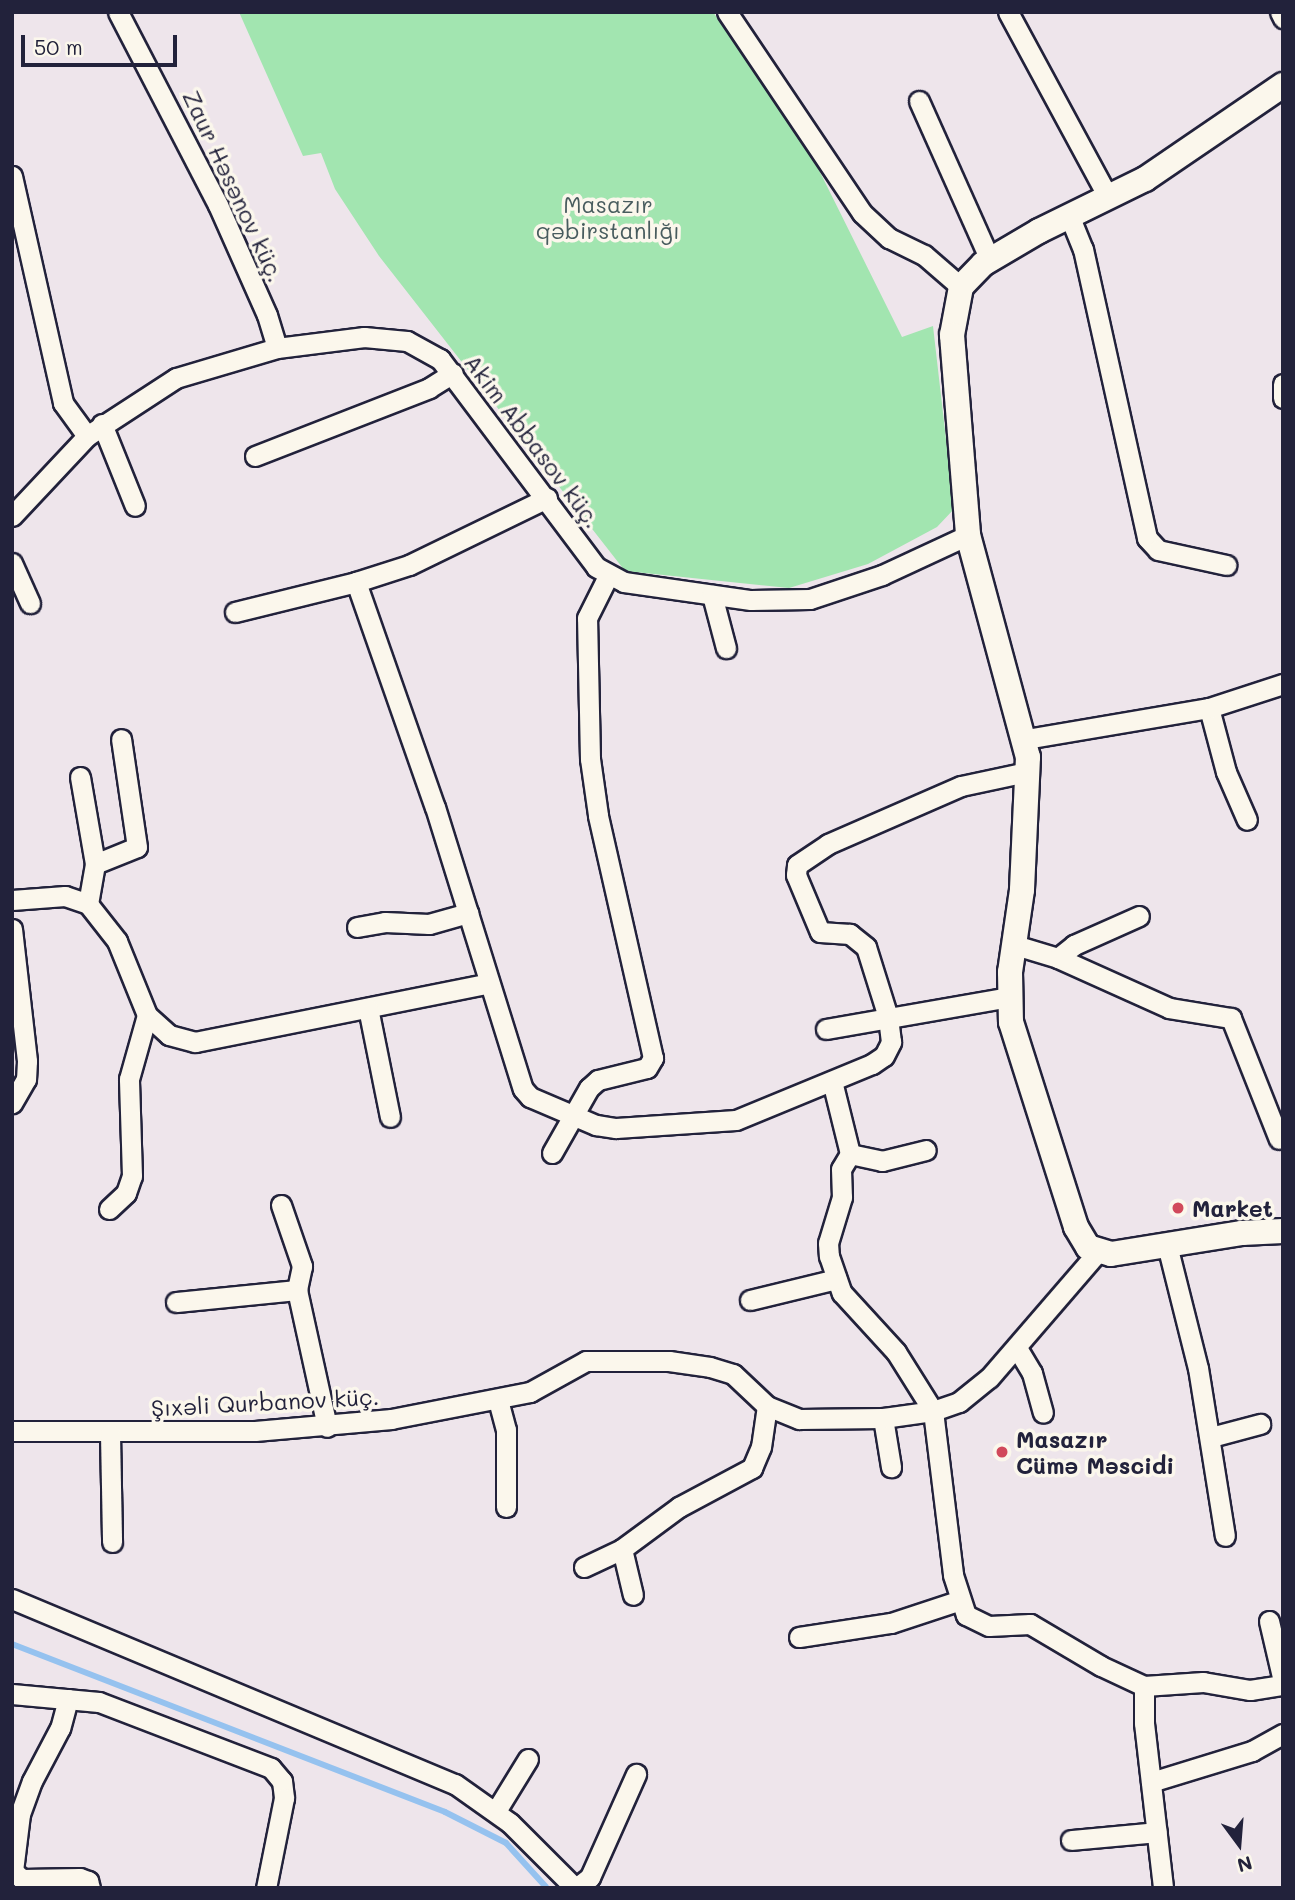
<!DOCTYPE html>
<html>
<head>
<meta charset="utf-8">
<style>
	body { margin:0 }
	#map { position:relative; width:1295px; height:1900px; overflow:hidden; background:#eee5eb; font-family:Mali,sans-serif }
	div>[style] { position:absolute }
	.green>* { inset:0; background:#a2e5b0 }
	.stream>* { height:6px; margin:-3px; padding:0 3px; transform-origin:3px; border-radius:3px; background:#95c2ef }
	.roads { filter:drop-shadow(2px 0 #22223b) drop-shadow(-2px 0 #22223b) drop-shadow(0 2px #22223b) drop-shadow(0 -2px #22223b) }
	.minor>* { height:19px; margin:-9.5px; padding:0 9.5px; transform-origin:9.5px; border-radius:9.5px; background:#fbf7ec }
	.tertiary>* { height:24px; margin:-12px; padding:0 12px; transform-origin:12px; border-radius:12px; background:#fbf7ec }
	.dots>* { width:19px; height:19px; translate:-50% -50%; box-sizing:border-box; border:4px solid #fbf7ec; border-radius:50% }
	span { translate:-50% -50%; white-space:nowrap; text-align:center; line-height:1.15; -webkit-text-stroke:7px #fbf7ec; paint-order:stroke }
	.street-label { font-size:23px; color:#22223b }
	.park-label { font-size:23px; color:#485c5e }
	.poi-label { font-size:23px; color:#22223b; font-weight:700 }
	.left { translate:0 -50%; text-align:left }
	.frame { position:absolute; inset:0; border:14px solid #22223b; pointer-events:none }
	.north { position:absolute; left:1204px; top:1809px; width:70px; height:70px; -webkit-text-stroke:5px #fbf7ec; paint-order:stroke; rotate:164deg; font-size:19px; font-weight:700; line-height:28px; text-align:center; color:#22223b }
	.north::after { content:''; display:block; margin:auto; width:24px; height:32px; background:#22223b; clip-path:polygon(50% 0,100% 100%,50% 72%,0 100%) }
	.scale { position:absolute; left:21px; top:35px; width:156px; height:32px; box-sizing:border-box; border:4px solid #22223b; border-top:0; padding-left:9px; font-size:21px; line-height:24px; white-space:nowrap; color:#22223b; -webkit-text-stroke:5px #fbf7ec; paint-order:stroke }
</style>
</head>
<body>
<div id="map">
	<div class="green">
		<div style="clip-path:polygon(239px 12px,713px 12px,807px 146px,902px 337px,933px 326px,954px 509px,937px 527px,868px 564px,789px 588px,625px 571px,379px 256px,335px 189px,321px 153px,303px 156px)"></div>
	</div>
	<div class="stream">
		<div style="left:12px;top:1644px;width:464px;rotate:21.2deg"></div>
		<div style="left:445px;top:1812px;width:68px;rotate:26.9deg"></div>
		<div style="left:506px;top:1843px;width:59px;rotate:47.7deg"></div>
	</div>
	<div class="roads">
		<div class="minor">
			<div style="left:118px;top:12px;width:217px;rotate:62.6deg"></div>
			<div style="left:218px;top:205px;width:120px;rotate:66deg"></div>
			<div style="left:267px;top:315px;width:34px;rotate:73deg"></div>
			<div style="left:727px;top:12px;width:242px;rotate:56.1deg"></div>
			<div style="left:862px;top:213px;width:37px;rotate:43deg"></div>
			<div style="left:889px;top:238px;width:39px;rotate:26deg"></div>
			<div style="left:924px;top:255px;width:49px;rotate:40.9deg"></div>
			<div style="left:1008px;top:12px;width:210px;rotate:61.6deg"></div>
			<div style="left:1280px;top:12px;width:7px;rotate:63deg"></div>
			<div style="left:919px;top:101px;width:174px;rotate:65.9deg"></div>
			<div style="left:12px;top:176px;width:233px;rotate:77.3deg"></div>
			<div style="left:63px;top:403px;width:41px;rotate:54deg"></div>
			<div style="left:1069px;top:215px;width:37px;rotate:68deg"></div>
			<div style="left:1083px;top:249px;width:296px;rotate:77.5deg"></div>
			<div style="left:1147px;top:538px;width:16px;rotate:47deg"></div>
			<div style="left:1158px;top:550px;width:70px;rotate:12.4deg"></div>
			<div style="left:1283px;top:384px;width:14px;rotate:90deg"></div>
			<div style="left:102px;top:424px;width:88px;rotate:68.1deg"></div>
			<div style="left:255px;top:456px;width:187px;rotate:-21.3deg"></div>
			<div style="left:429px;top:388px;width:28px;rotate:-32deg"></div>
			<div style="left:547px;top:498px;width:153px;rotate:154.1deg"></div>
			<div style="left:409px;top:565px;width:56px;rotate:162.2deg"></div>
			<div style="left:356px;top:582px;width:238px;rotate:70.7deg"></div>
			<div style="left:435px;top:807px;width:295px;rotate:72.7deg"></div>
			<div style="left:523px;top:1089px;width:11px;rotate:49deg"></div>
			<div style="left:530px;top:1097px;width:72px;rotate:23deg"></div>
			<div style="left:596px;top:1125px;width:20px;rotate:9deg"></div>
			<div style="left:616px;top:1128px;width:120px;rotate:-3.8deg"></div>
			<div style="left:736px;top:1120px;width:147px;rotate:-22.4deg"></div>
			<div style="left:872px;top:1064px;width:14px;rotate:-34deg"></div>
			<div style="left:884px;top:1056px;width:16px;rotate:-63deg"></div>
			<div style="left:891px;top:1042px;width:25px;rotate:-97deg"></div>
			<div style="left:888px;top:1017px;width:73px;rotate:-107.4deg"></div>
			<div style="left:866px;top:947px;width:21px;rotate:-141deg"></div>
			<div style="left:850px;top:934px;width:30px;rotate:-176deg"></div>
			<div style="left:820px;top:932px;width:62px;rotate:-112.8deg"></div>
			<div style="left:796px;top:875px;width:10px;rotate:-84deg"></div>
			<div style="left:797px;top:865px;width:37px;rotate:-34deg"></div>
			<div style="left:828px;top:844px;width:145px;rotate:-23.6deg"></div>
			<div style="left:961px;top:786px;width:67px;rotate:-12deg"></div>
			<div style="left:12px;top:516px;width:110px;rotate:-46.8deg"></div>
			<div style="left:87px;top:436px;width:106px;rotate:-33.1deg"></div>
			<div style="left:176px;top:378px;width:105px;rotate:-16.5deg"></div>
			<div style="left:277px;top:348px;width:88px;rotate:-7.2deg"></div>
			<div style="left:364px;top:337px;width:43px;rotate:5.3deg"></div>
			<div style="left:407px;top:341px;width:38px;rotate:29deg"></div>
			<div style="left:440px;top:359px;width:260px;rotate:53.1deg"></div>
			<div style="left:596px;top:567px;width:32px;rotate:28deg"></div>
			<div style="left:624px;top:582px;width:128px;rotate:8.1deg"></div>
			<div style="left:751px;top:600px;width:59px;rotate:-1deg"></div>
			<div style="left:810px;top:599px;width:76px;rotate:-18.4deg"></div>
			<div style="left:882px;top:575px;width:95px;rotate:-24.9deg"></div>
			<div style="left:12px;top:563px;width:44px;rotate:65.8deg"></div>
			<div style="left:712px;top:595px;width:55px;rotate:75.2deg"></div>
			<div style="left:235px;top:612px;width:125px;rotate:-13.9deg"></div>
			<div style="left:1209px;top:708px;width:66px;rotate:75.1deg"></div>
			<div style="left:1226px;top:772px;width:52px;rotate:66.4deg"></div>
			<div style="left:1026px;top:739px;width:186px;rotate:-9.6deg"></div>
			<div style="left:1209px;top:708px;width:78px;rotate:-18deg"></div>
			<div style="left:80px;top:777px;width:88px;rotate:80.2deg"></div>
			<div style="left:12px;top:900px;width:53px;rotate:-4.3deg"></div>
			<div style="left:65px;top:896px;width:24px;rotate:19deg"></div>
			<div style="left:88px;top:904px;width:47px;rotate:51.9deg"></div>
			<div style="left:117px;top:941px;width:80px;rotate:67.9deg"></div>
			<div style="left:147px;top:1015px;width:30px;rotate:42deg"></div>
			<div style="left:169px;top:1035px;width:27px;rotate:15deg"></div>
			<div style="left:195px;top:1042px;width:300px;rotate:-11.3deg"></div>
			<div style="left:88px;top:904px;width:41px;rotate:-80.1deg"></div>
			<div style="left:95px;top:864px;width:45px;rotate:-22deg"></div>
			<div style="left:137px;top:847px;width:109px;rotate:-98.4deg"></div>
			<div style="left:357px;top:927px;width:28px;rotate:-10deg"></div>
			<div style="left:385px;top:922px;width:44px;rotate:2.6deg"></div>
			<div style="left:429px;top:924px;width:41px;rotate:-15.8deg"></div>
			<div style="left:12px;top:929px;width:133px;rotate:83.5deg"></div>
			<div style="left:27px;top:1061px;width:18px;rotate:93deg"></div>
			<div style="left:26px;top:1079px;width:28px;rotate:120deg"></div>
			<div style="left:1015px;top:945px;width:45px;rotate:16.8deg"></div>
			<div style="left:1058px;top:958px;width:122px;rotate:24.2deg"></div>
			<div style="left:1169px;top:1008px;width:63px;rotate:9.2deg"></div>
			<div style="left:1231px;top:1018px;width:130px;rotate:68.4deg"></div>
			<div style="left:1058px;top:958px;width:21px;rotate:-39deg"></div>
			<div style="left:1074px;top:945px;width:71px;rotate:-24deg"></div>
			<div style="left:368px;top:1008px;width:111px;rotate:78.6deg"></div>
			<div style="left:826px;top:1029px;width:186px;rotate:-9.9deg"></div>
			<div style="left:832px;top:1081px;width:75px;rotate:76.1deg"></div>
			<div style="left:850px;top:1154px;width:17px;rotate:121deg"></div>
			<div style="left:841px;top:1169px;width:28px;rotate:88deg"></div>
			<div style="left:842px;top:1197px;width:48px;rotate:106.9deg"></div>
			<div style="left:828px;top:1243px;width:13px;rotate:86deg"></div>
			<div style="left:829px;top:1256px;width:39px;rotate:71deg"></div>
			<div style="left:842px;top:1293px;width:80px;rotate:47.5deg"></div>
			<div style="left:896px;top:1352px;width:70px;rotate:57.9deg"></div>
			<div style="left:933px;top:1411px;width:165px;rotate:83deg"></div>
			<div style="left:953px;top:1575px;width:42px;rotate:72deg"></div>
			<div style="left:966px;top:1615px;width:25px;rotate:26deg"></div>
			<div style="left:989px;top:1626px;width:41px;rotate:-2.8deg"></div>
			<div style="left:1030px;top:1624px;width:82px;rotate:30.6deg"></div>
			<div style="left:1101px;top:1666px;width:47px;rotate:24.9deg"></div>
			<div style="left:1144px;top:1686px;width:59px;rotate:-3.9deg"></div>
			<div style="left:1203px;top:1682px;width:48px;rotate:9.7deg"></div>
			<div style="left:1250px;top:1690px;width:33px;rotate:-9deg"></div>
			<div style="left:552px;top:1153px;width:75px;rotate:-60.4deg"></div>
			<div style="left:589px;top:1088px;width:12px;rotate:-42deg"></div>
			<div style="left:598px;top:1080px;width:50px;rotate:-13.8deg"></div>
			<div style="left:647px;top:1068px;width:12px;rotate:-59deg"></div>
			<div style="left:653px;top:1058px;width:249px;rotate:-102.8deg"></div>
			<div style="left:598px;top:815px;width:57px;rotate:-98.1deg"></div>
			<div style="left:590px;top:759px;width:141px;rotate:-91.2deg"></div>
			<div style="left:587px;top:618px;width:47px;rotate:-63.4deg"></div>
			<div style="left:850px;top:1154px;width:33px;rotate:12deg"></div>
			<div style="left:882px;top:1161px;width:45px;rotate:-14deg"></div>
			<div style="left:281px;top:1205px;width:65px;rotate:71deg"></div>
			<div style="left:302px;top:1266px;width:25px;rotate:102deg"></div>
			<div style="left:297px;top:1290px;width:140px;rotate:77.6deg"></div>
			<div style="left:109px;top:1209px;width:23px;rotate:-43deg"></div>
			<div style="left:126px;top:1193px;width:18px;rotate:-71deg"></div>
			<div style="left:132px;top:1176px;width:97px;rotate:-91.8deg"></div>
			<div style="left:129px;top:1079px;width:66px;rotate:-74.3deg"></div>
			<div style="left:1167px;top:1245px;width:127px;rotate:75.9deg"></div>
			<div style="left:1198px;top:1368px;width:170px;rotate:80.9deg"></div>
			<div style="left:750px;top:1300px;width:89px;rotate:-13.7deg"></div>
			<div style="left:176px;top:1302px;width:122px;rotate:-5.7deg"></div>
			<div style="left:1017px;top:1348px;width:29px;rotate:59deg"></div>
			<div style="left:1032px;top:1373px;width:41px;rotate:74.6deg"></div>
			<div style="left:498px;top:1400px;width:31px;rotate:75deg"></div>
			<div style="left:506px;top:1430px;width:77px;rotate:90deg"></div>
			<div style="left:883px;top:1418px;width:50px;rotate:80.7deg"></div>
			<div style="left:12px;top:1431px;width:243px"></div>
			<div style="left:255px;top:1431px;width:137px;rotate:-5deg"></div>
			<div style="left:391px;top:1419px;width:142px;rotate:-11deg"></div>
			<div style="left:530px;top:1392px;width:64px;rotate:-29deg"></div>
			<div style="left:586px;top:1361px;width:83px"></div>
			<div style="left:669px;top:1361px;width:41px;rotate:8.3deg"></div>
			<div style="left:710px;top:1367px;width:24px;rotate:17deg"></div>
			<div style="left:733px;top:1374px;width:47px;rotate:43.3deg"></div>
			<div style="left:767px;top:1406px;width:35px;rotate:22deg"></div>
			<div style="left:799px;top:1419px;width:84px;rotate:-0.7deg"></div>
			<div style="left:883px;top:1418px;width:50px;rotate:-8deg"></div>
			<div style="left:933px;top:1411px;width:28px;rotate:-19deg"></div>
			<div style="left:959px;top:1402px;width:38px;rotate:-39deg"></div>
			<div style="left:989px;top:1378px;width:165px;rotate:-49.2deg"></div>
			<div style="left:110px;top:1434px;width:108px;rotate:88.9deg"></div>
			<div style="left:1211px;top:1437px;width:51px;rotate:-14.9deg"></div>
			<div style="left:622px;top:1549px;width:47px;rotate:76.6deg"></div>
			<div style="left:584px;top:1567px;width:42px;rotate:-25.3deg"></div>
			<div style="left:622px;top:1549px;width:71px;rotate:-36.4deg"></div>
			<div style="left:679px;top:1507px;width:83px;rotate:-28.1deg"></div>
			<div style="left:752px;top:1468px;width:23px;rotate:-67deg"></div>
			<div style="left:761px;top:1447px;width:41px;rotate:-81.7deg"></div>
			<div style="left:12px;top:1599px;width:480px;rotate:22.7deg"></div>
			<div style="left:455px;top:1784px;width:67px;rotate:35.3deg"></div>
			<div style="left:510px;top:1823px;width:92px;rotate:45deg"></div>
			<div style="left:1269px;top:1621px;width:62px;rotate:76.9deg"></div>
			<div style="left:799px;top:1637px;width:93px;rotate:-8.7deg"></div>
			<div style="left:891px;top:1623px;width:71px;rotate:-18.2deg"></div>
			<div style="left:1144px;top:1686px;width:37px;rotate:90deg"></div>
			<div style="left:1144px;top:1723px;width:166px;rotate:83.4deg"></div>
			<div style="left:12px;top:1694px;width:87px;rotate:5.3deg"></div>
			<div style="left:99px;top:1702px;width:184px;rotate:21deg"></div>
			<div style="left:271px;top:1768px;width:17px;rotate:50deg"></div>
			<div style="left:282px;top:1781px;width:17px;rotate:83deg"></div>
			<div style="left:284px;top:1798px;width:92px;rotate:101.3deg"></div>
			<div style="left:68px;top:1699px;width:30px;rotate:105deg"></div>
			<div style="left:60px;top:1728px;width:60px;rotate:117.8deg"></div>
			<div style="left:32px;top:1781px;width:35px;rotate:110deg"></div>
			<div style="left:20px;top:1814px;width:57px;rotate:97deg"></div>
			<div style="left:13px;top:1871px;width:12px;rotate:42deg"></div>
			<div style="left:22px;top:1879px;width:58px;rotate:-1deg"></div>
			<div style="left:80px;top:1878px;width:9px;rotate:21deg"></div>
			<div style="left:88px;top:1881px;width:7px;rotate:74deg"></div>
			<div style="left:1151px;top:1782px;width:106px;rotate:-17.1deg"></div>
			<div style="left:1252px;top:1751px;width:35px;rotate:-29deg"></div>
			<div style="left:496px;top:1811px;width:61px;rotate:-58.4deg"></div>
			<div style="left:1071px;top:1840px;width:86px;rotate:-5.3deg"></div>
			<div style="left:576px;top:1888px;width:18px;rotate:-38deg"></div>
			<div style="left:590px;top:1877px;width:113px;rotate:-65.9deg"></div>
		</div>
		<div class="tertiary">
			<div style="left:1283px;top:85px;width:167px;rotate:145.7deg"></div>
			<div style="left:1145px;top:179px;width:118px;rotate:153.9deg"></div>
			<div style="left:1039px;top:231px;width:65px;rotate:149.5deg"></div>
			<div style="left:983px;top:264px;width:32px;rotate:134deg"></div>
			<div style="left:961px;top:287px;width:49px;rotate:100.6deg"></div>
			<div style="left:952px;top:335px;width:201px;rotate:85.4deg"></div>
			<div style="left:968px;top:535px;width:230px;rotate:74.9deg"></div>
			<div style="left:1028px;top:757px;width:133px;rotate:92.6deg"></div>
			<div style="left:1022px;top:890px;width:83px;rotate:98.3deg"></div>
			<div style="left:1010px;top:972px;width:50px;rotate:88.9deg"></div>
			<div style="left:1011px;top:1022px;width:215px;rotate:72.4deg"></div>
			<div style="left:1076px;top:1227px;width:23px;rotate:59deg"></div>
			<div style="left:1088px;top:1247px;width:24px;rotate:17deg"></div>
			<div style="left:1111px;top:1254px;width:133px;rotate:-9.1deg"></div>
			<div style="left:1242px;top:1233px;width:41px;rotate:-2.8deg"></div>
		</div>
	</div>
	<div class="dots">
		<div style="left:1178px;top:1208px;background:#d1495b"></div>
		<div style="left:1002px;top:1452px;background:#d1495b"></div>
	</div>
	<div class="street-label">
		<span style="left:234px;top:186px;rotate:65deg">Zaur Həsənov küç.</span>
		<span style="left:533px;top:441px;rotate:53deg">Akim Abbasov küç.</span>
		<span style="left:265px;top:1402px;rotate:-3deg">Şıxəli Qurbanov küç.</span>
	</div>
	<div class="park-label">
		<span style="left:608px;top:217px">Masazır<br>qəbirstanlığı</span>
	</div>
	<div class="poi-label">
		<span class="left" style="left:1192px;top:1208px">Market</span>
		<span class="left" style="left:1016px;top:1452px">Masazır<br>Cümə Məscidi</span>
	</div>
	<div class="frame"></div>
	<div class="north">N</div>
	<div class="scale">50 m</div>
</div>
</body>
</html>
